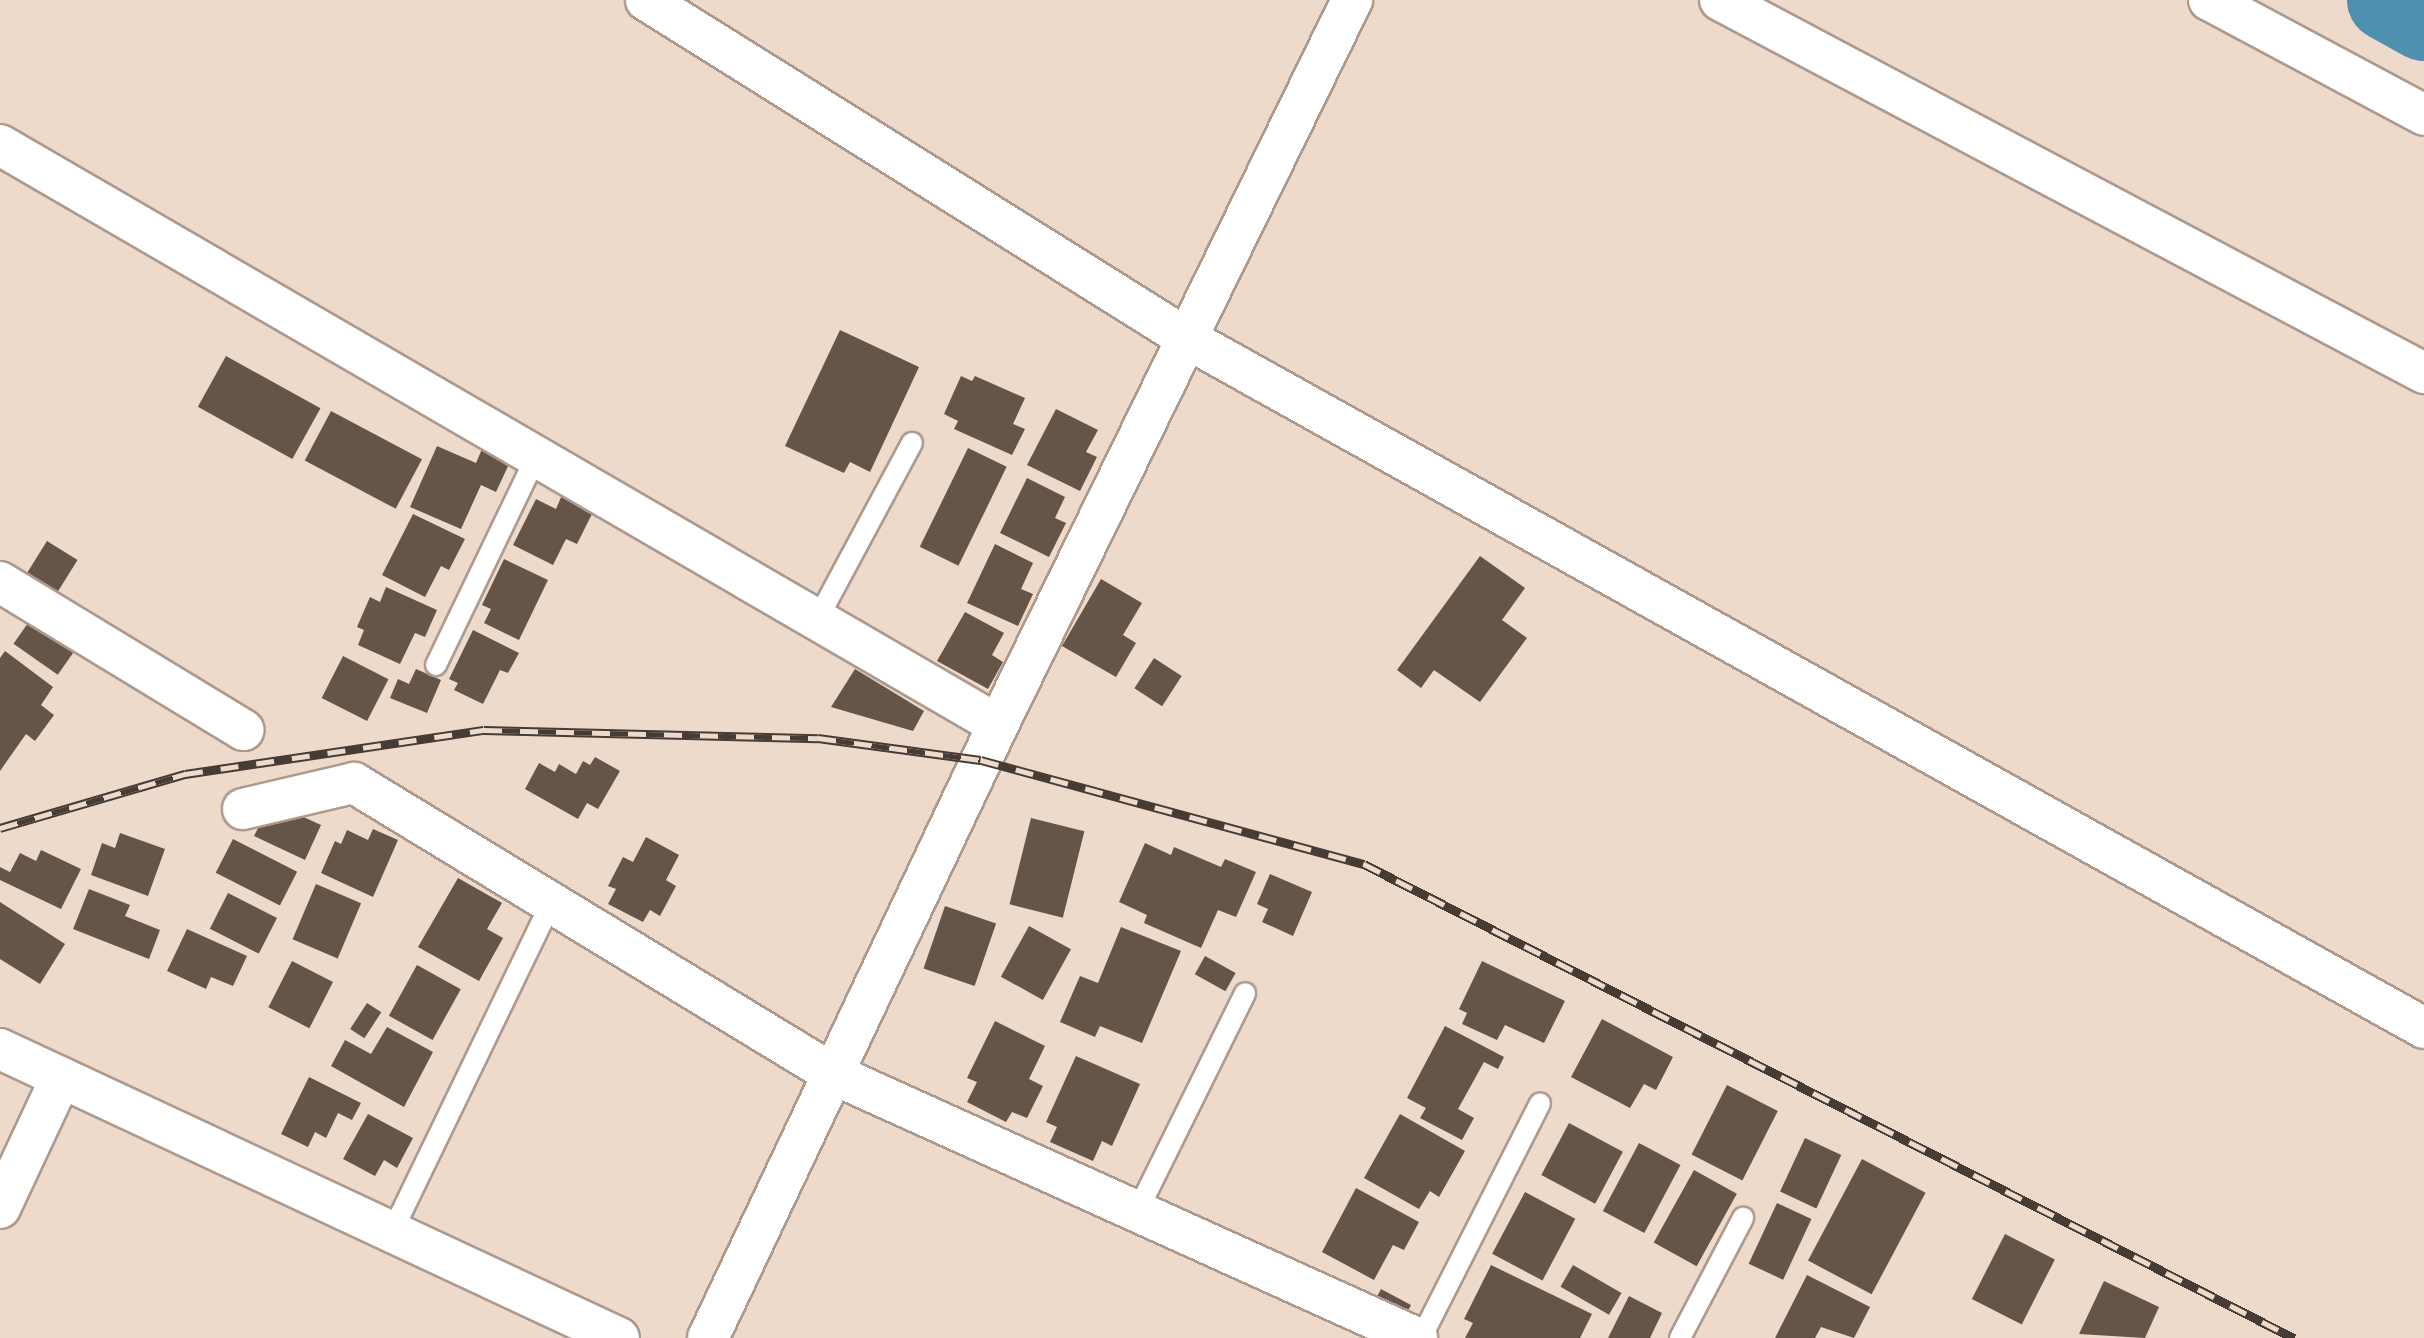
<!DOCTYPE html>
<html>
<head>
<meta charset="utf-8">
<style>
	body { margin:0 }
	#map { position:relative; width:2424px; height:1338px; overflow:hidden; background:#eedacb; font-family:"PT Sans Narrow",sans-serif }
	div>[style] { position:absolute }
	.river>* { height:82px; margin:-41px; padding:0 41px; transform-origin:41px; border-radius:41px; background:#4f8fb0 }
	.building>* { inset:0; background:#655448; transform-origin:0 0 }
	.roads { filter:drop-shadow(2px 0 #ad9a8d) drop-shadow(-2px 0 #ad9a8d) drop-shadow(0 2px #ad9a8d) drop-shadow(0 -2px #ad9a8d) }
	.lane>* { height:20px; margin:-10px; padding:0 10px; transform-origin:10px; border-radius:10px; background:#fff }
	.street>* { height:40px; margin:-20px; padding:0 20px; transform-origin:20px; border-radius:20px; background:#fff }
	.rail>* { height:9px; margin-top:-4.5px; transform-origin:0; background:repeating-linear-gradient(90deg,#eedacb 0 18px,#463c35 0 36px); box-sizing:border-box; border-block:2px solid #463c35 }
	span { translate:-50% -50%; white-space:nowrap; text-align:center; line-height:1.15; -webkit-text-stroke:8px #eedacb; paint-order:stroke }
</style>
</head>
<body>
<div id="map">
	<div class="river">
		<div style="left:2388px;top:0;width:41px;rotate:29.1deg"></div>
	</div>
	<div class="building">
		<div style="clip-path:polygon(840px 330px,919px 367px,870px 472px,850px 462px,844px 473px,785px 446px)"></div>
		<div style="left:226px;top:356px;width:108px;height:58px;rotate:29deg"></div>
		<div style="clip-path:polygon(961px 376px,972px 381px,975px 376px,1025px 398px,1013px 424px,1025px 429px,1012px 455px,954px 429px,958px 421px,944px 414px)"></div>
		<div style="clip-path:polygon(1056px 409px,1098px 430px,1086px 452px,1097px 457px,1080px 491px,1027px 465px)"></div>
		<div style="left:331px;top:411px;width:103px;height:56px;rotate:28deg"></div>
		<div style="clip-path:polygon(437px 446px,476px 463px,482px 449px,510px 462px,496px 492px,481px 485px,461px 529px,410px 507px)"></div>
		<div style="left:968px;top:448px;width:43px;height:110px;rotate:26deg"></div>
		<div style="clip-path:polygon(1027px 478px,1065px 497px,1055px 518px,1066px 523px,1049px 557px,1000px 533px)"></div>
		<div style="clip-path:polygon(562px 495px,594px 510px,577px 544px,566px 539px,553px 565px,513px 545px,536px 499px,556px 509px)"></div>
		<div style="clip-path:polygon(413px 514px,465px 539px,449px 570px,441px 566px,425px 597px,382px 575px)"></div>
		<div style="left:47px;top:541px;width:36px;height:40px;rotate:32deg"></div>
		<div style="clip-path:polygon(995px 544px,1033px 563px,1021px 589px,1033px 594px,1018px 626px,967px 603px)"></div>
		<div style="clip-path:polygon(1480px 556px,1525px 588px,1502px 620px,1527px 638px,1480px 702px,1434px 670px,1421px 688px,1397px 670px)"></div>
		<div style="clip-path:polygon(504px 559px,548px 580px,519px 640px,484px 623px,491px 609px,482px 605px)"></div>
		<div style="clip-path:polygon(1101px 579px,1142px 603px,1123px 635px,1136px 643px,1116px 677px,1062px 646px)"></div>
		<div style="clip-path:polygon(386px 587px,437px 610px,425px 637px,415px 633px,400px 664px,358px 645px,364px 630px,357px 627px,370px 597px,380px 602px)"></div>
		<div style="clip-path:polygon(965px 612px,1004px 633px,992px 655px,1003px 662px,988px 689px,937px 661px)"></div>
		<div style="left:33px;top:616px;width:54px;height:34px;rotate:35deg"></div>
		<div style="clip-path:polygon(473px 630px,519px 653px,508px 673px,500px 670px,483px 704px,454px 690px,458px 683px,449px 679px)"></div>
		<div style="clip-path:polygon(5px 651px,53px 687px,41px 705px,54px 715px,35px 741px,26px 734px,0 771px,0 658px)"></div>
		<div style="left:343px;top:656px;width:51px;height:47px;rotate:27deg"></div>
		<div style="left:1154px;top:658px;width:33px;height:36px;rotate:33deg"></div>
		<div style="clip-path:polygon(416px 669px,441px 680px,427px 713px,390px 698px,398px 679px,409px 684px)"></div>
		<div style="clip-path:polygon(855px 669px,924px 711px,913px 731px,831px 707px)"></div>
		<div style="clip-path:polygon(595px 757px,620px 771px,598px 809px,587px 803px,578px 819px,525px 789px,539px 763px,555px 772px,559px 764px,576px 774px,583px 761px,590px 765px)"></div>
		<div style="clip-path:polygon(286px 809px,321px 825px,305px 860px,254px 836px,264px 816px,280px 823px)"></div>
		<div style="left:1031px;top:818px;width:55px;height:89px;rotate:14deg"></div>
		<div style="clip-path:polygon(373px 829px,398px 840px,373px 897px,321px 873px,335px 841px,341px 844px,347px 830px,368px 840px)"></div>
		<div style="clip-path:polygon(120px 833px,165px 849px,148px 896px,91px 875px,102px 843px,115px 848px)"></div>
		<div style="clip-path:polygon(646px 837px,679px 855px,666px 880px,676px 886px,660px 916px,650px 910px,643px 922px,608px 904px,616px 889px,608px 886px,623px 857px,633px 862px)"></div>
		<div style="left:233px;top:839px;width:72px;height:38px;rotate:27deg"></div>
		<div style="clip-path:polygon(1145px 843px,1171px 855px,1174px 847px,1221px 867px,1225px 859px,1256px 872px,1236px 917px,1218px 910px,1201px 948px,1144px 923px,1147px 915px,1119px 902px)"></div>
		<div style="clip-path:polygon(41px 850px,81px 869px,61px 909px,0 880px,0 867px,10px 872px,20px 853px,36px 861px)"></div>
		<div style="clip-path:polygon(1270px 874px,1312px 892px,1293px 936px,1262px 922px,1268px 909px,1257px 904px)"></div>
		<div style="clip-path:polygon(458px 878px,502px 903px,487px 929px,503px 938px,479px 981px,418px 947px)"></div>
		<div style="left:316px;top:884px;width:49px;height:60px;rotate:23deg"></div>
		<div style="clip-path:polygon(89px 889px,130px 905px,125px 916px,160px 930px,149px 959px,73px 929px)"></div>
		<div style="left:228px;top:893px;width:55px;height:40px;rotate:27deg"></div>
		<div style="clip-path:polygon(0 902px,65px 944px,40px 984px,0 959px)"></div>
		<div style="left:945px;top:906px;width:54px;height:66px;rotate:19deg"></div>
		<div style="left:1029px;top:926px;width:48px;height:58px;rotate:29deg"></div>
		<div style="clip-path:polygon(1121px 927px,1181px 951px,1142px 1043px,1100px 1026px,1095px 1037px,1060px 1022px,1080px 976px,1098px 983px)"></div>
		<div style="clip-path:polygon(187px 929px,247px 956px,233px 986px,211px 977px,206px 989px,167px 971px)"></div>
		<div style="left:1205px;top:956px;width:35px;height:21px;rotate:29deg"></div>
		<div style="left:292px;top:961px;width:46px;height:52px;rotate:27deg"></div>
		<div style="clip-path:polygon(1482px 961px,1565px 1001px,1544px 1043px,1505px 1025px,1497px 1040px,1462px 1024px,1467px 1013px,1459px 1009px)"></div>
		<div style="left:417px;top:965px;width:50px;height:58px;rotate:29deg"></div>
		<div style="left:367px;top:1003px;width:17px;height:31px;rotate:33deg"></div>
		<div style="clip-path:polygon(1602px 1019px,1673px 1057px,1656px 1090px,1644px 1084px,1630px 1108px,1571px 1077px)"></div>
		<div style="clip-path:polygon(995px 1021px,1045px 1046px,1029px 1079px,1043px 1086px,1027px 1118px,1012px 1112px,1006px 1122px,967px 1102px,977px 1082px,967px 1078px)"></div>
		<div style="clip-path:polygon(1445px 1026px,1504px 1057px,1498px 1069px,1484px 1062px,1458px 1109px,1474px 1118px,1462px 1140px,1420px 1118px,1426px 1108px,1407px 1098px)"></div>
		<div style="clip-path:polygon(387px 1027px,433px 1052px,404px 1107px,331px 1066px,345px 1040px,371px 1054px)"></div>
		<div style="clip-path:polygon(1076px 1056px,1140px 1084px,1112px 1146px,1102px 1141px,1093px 1161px,1050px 1142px,1057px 1127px,1046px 1122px)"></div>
		<div style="clip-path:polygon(309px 1077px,361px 1103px,352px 1120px,338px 1113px,326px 1138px,315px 1132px,308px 1147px,281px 1134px)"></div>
		<div style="left:1727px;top:1085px;width:57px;height:78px;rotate:27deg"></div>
		<div style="clip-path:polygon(368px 1114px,413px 1138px,397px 1168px,384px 1160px,375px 1176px,343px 1159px)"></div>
		<div style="clip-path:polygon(1400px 1114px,1465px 1151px,1439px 1197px,1430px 1191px,1419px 1209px,1364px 1178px)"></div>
		<div style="left:1569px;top:1123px;width:61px;height:59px;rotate:28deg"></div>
		<div style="left:1805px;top:1138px;width:40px;height:59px;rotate:25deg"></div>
		<div style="left:1639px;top:1143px;width:47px;height:77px;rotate:28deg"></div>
		<div style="left:1862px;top:1159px;width:72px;height:115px;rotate:28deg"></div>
		<div style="left:1694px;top:1170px;width:49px;height:83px;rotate:29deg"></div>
		<div style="clip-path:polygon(1356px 1188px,1419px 1222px,1404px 1250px,1393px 1245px,1374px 1280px,1322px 1252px)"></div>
		<div style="left:1525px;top:1192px;width:57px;height:70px;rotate:28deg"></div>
		<div style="left:1777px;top:1203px;width:38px;height:67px;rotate:25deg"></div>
		<div style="left:2005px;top:1234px;width:56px;height:73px;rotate:27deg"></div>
		<div style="clip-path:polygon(1491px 1265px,1592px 1314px,1580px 1338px,1465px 1338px,1473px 1323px,1464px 1319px)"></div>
		<div style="left:1573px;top:1265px;width:56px;height:25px;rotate:30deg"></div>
		<div style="clip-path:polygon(1807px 1275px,1870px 1307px,1854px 1338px,1821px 1327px,1815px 1338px,1775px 1338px)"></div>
		<div style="clip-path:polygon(2104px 1281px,2159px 1307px,2145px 1338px,2079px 1334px)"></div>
		<div style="left:1381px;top:1289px;width:34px;height:13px;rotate:28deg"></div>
		<div style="clip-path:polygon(1629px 1296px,1662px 1313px,1650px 1338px,1608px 1338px)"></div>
	</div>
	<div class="roads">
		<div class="lane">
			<div style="left:817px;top:620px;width:201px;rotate:-61.8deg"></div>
			<div style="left:436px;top:665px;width:233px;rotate:-64.3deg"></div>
			<div style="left:1137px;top:1212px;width:244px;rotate:-63.7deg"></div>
			<div style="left:392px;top:1232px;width:365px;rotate:-64.2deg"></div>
			<div style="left:1421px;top:1338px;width:263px;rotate:-63.1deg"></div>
			<div style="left:1680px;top:1338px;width:136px;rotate:-62.3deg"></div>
		</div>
		<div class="street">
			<div style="left:646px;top:0;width:637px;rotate:32.04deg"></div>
			<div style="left:1186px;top:338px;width:1417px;rotate:29.13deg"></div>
			<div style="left:1720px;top:0;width:797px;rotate:27.92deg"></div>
			<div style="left:2209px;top:0;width:244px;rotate:28.1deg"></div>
			<div style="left:0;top:145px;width:1154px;rotate:30.16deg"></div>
			<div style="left:0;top:582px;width:285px;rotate:31.3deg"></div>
			<div style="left:243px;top:809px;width:114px;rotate:-13.2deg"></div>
			<div style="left:354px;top:783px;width:560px;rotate:31.28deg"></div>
			<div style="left:833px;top:1074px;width:641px;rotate:24.33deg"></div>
			<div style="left:0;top:1049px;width:683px;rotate:25.03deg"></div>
			<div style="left:0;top:1208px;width:144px;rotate:-64.9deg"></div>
			<div style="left:708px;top:1338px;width:678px;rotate:-64.68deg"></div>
			<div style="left:998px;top:725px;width:807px;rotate:-63.97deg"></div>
		</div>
	</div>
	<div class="rail">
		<div style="left:0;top:828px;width:193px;rotate:-16.3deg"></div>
		<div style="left:185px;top:774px;width:302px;rotate:-8.4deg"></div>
		<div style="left:484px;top:730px;width:334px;rotate:1.4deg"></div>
		<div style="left:818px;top:738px;width:164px;rotate:7.7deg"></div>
		<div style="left:981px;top:760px;width:397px;rotate:15.2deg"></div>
		<div style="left:1364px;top:864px;width:1044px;rotate:27.01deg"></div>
	</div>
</div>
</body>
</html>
